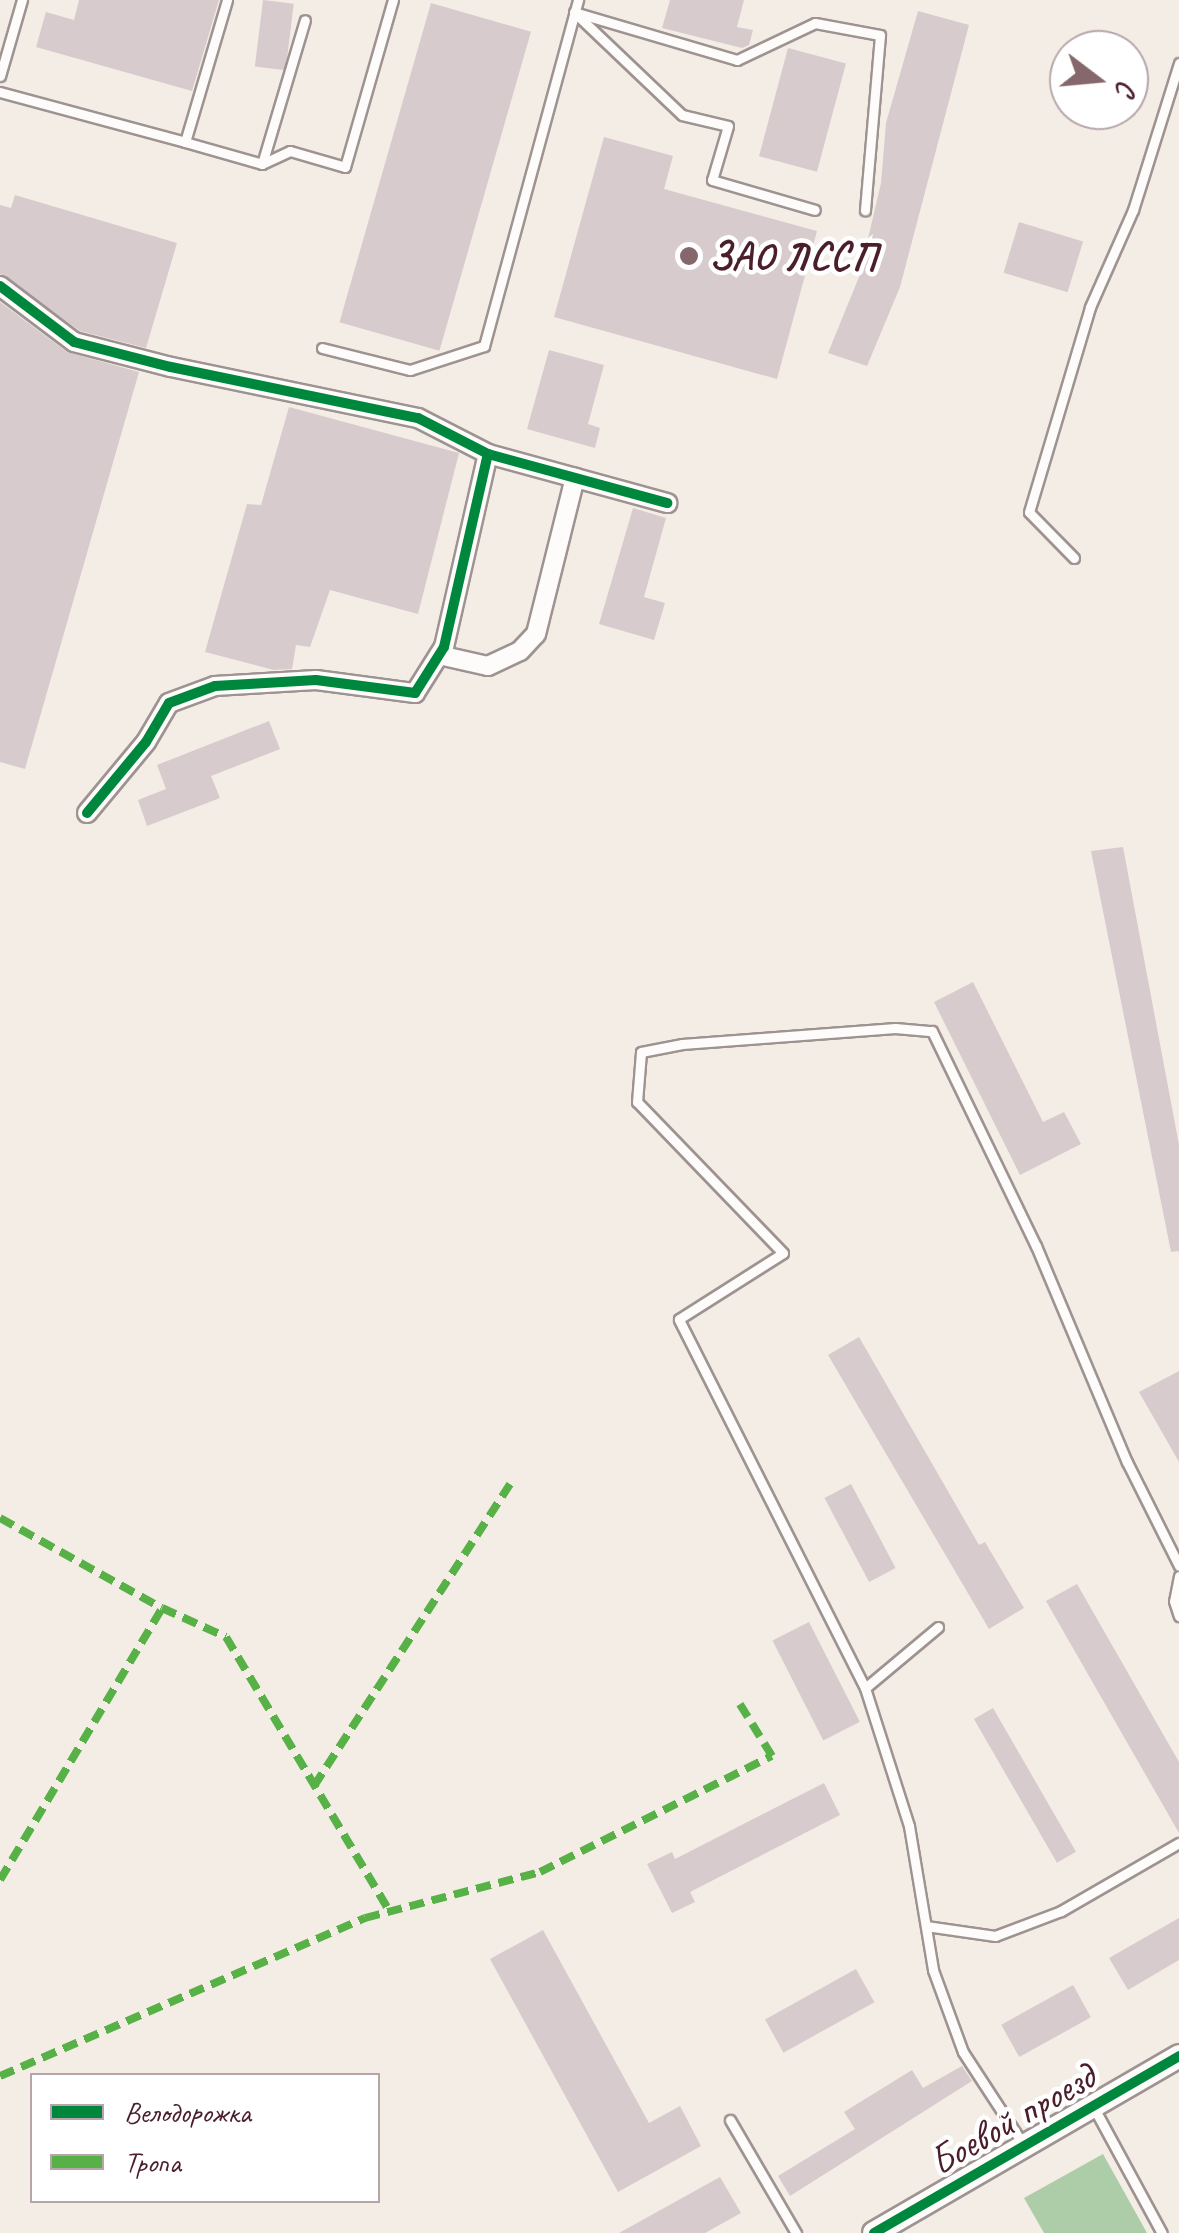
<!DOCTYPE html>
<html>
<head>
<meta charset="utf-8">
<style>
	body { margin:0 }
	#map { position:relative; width:1179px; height:2233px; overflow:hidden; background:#f3ede5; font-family:Caveat,sans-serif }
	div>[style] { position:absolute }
	.forest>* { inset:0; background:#accda7 }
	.building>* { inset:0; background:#d8cbcd; transform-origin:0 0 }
	.roads { filter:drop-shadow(2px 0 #9e9391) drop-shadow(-2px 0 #9e9391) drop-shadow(0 2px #9e9391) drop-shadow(0 -2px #9e9391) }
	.service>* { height:9px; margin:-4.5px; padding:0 4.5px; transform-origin:4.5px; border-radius:4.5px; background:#fdfcfb }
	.minor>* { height:18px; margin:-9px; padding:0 9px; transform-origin:9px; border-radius:9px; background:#fdfcfb }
	.tertiary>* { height:22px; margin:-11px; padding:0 11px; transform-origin:11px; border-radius:11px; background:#fdfcfb }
	.quiet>* { height:8px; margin-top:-4px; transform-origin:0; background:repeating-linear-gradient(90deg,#57b146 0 15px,transparent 0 23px) }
	.cycleway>* { height:10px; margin:-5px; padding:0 5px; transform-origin:5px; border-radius:5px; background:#00873e }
	.dots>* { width:28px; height:28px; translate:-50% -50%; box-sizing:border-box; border:5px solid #fff; border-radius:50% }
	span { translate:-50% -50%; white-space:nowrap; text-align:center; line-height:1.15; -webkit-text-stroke:9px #fff; paint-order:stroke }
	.poi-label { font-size:40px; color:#4a1f2b; font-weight:700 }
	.left { translate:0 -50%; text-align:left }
	.street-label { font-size:40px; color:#4a1f2b }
	.legend { position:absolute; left:30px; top:2073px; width:350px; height:130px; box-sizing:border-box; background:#fff; border:2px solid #b7a5aa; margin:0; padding:12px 18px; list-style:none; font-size:30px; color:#4a1f2b }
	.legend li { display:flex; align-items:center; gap:20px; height:50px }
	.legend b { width:50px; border:2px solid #b7a5aa }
	.north { position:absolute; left:1049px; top:30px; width:100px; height:100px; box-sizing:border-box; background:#fff; border:2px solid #b7a5aa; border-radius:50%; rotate:106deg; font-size:28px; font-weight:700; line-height:40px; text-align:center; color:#4a1f2b }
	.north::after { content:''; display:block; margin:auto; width:35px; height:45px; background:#85676c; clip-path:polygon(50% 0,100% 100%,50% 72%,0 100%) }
</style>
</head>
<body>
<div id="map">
	<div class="forest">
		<div style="clip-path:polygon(1103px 2154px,1147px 2233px,1044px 2233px,1024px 2198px)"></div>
	</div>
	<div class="building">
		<div style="clip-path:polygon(79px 0,219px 0,192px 91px,36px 47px,46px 12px,74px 20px)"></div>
		<div style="left:263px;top:0;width:31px;height:67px;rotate:7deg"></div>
		<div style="clip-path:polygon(670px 0,744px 0,737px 27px,753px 30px,749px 45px,742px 48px,662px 28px)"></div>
		<div style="left:431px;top:3px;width:104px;height:332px;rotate:16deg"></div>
		<div style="clip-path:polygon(918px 11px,969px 25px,900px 287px,867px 366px,828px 353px,859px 277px,881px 183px,886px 123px)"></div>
		<div style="left:788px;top:48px;width:60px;height:112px;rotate:15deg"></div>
		<div style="clip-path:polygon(604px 137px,673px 156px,664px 189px,817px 231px,777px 379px,554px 317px)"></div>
		<div style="clip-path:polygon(15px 195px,177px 243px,146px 348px,80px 331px,0 274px,0 205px,11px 208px)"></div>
		<div style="left:1019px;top:222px;width:67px;height:53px;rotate:17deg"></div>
		<div style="clip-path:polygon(0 302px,67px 352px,139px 372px,25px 769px,0 762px)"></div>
		<div style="clip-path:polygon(549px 350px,604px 365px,588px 424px,600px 428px,595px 448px,527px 429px)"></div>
		<div style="clip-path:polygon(289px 407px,459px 453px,418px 614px,330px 590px,310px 647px,296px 645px,292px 669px,274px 670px,205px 652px,247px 504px,261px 505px)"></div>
		<div style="clip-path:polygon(633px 508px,666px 518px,644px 597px,665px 603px,654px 640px,599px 624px)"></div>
		<div style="clip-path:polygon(269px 721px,280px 749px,211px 776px,220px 798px,147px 826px,138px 800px,166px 789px,157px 765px)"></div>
		<div style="clip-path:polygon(1123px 847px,1179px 1145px,1179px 1251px,1171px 1252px,1091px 851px)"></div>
		<div style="clip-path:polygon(973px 982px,1043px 1122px,1064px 1112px,1081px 1144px,1020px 1175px,934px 1002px)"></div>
		<div style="clip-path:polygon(859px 1337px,979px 1545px,985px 1542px,1024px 1608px,989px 1629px,828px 1355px)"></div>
		<div style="clip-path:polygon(1179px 1371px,1179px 1462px,1139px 1392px)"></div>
		<div style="left:851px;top:1484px;width:95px;height:30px;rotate:62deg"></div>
		<div style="clip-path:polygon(1077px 1584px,1179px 1762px,1179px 1833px,1046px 1601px)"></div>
		<div style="left:809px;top:1622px;width:112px;height:41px;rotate:63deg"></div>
		<div style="left:993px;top:1708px;width:166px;height:22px;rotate:60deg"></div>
		<div style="clip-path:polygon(824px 1783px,840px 1815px,690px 1892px,695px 1902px,672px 1913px,647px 1864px,672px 1852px,675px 1859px)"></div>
		<div style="clip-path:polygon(1179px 1918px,1179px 1960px,1128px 1990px,1109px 1958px)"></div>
		<div style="clip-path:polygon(543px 1930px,649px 2123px,680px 2106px,701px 2146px,618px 2192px,490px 1959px)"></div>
		<div style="left:856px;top:1969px;width:38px;height:104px;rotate:61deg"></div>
		<div style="left:1073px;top:1985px;width:37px;height:82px;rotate:61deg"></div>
		<div style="clip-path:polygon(962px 2066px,972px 2081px,790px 2196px,778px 2176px,855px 2129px,844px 2112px,912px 2070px,923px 2088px)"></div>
		<div style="clip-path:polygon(720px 2177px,741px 2213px,705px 2233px,619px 2233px)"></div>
	</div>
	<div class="roads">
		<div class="service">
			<div style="left:574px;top:12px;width:170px;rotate:16.4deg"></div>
			<div style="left:737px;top:60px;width:86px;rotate:-25.4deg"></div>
			<div style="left:815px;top:23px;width:66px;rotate:10.5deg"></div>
			<div style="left:880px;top:35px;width:176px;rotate:94.9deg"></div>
			<div style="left:576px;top:14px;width:146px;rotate:43.6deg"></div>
			<div style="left:682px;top:115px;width:47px;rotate:13.4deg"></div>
			<div style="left:728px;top:126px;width:56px;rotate:106.5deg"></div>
			<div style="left:712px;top:180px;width:107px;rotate:16.2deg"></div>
			<div style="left:0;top:76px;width:79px;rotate:-73.9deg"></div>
			<div style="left:0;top:92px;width:192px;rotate:15.1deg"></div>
			<div style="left:185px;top:142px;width:148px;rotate:-73.5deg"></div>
			<div style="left:185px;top:142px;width:80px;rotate:15.9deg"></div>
			<div style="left:262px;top:164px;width:31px;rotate:-25deg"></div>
			<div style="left:290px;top:151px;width:57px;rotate:16.2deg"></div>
			<div style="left:345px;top:167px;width:174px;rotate:-74deg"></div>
			<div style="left:262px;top:164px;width:150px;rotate:-73.4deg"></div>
			<div style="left:322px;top:348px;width:91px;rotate:14deg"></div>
			<div style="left:410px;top:370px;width:78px;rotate:-18deg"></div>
			<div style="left:484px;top:346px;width:359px;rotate:-74.8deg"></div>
			<div style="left:1074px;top:558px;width:64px;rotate:-134.4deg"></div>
			<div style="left:1029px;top:512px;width:214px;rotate:-73.4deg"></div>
			<div style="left:1090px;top:307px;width:106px;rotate:-66.1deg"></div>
			<div style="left:1133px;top:210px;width:154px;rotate:-72.6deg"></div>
			<div style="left:1179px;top:1576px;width:25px;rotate:101deg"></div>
			<div style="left:1174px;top:1601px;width:16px;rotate:72deg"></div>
			<div style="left:938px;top:1627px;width:95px;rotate:140.1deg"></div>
			<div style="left:865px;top:1688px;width:145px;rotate:72.3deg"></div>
			<div style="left:909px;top:1826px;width:146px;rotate:80.5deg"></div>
			<div style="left:933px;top:1970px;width:87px;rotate:69.9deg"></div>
			<div style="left:963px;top:2052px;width:110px;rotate:56.9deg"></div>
			<div style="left:865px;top:1688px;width:413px;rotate:-116.8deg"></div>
			<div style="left:679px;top:1319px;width:123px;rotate:-32.4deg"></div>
			<div style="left:783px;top:1253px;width:210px;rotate:-134deg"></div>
			<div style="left:637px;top:1102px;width:50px;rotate:-85.4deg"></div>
			<div style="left:641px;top:1052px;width:42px;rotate:-11deg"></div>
			<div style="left:682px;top:1044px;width:214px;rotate:-4.3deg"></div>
			<div style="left:895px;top:1028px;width:37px;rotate:5deg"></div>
			<div style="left:932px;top:1031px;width:239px;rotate:64.2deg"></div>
			<div style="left:1036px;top:1246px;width:234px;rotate:67.2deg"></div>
			<div style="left:1127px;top:1462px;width:116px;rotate:63.4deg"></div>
			<div style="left:926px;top:1926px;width:70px;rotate:8.2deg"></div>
			<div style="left:995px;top:1936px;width:71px;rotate:-20.7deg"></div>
			<div style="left:1061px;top:1911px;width:136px;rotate:-30deg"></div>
			<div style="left:1094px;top:2108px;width:142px;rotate:61.5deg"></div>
			<div style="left:730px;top:2120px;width:131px;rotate:59.7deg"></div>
		</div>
		<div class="minor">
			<div style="left:0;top:286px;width:93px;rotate:37.1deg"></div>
			<div style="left:74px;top:342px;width:100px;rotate:14.5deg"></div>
			<div style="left:171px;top:367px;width:252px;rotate:11.7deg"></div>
			<div style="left:418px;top:418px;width:79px;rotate:27.2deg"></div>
			<div style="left:488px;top:454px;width:186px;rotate:15.3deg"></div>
			<div style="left:439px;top:655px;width:50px;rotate:12.7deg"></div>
			<div style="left:488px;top:666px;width:35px;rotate:-25deg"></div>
			<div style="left:520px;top:651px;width:23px;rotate:-47deg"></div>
			<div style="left:536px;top:634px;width:161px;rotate:-76deg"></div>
			<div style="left:87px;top:813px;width:92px;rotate:-50.3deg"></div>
			<div style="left:146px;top:742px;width:45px;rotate:-59.5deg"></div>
			<div style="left:169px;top:703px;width:49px;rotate:-20.3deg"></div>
			<div style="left:215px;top:686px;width:101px;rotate:-3.4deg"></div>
			<div style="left:316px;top:680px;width:100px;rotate:7.5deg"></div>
			<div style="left:415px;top:693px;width:54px;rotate:-57.8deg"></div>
			<div style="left:444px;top:647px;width:198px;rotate:-77.2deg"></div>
		</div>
		<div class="tertiary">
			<div style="left:874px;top:2233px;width:353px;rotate:-30.1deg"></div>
		</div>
	</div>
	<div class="quiet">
		<div style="left:0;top:1518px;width:185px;rotate:29.1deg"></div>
		<div style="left:314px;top:1786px;width:360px;rotate:-57deg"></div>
		<div style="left:0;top:1880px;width:317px;rotate:-59.2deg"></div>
		<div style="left:162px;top:1608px;width:70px;rotate:24.4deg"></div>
		<div style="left:226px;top:1637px;width:320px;rotate:59.2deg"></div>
		<div style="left:0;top:2076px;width:398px;rotate:-23.4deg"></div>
		<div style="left:365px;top:1918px;width:181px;rotate:-14.7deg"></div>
		<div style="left:540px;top:1872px;width:259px;rotate:-26.6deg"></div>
		<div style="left:772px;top:1756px;width:68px;rotate:-121.8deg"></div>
	</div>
	<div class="cycleway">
		<div style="left:0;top:286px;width:93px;rotate:37.1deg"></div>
		<div style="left:74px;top:342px;width:100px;rotate:14.5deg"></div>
		<div style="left:171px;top:367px;width:252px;rotate:11.7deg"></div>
		<div style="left:418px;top:418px;width:79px;rotate:27.2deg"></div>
		<div style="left:488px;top:454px;width:186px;rotate:15.3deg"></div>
		<div style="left:87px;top:813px;width:92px;rotate:-50.3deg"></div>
		<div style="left:146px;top:742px;width:45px;rotate:-59.5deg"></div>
		<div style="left:169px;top:703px;width:49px;rotate:-20.3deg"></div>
		<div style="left:215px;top:686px;width:101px;rotate:-3.4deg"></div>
		<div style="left:316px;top:680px;width:100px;rotate:7.5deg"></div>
		<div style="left:415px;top:693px;width:54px;rotate:-57.8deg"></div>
		<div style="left:444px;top:647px;width:198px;rotate:-77.2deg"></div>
		<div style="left:874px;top:2233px;width:353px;rotate:-30.1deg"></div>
	</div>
	<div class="dots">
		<div style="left:689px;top:256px;background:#85676c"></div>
	</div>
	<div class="poi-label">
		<span class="left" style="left:709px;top:256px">ЗАО ЛССП</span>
	</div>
	<div class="street-label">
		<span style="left:1012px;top:2119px;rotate:-30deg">Боевой проезд</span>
	</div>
	<ul class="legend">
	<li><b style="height:12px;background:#00873e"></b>Велодорожка</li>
	<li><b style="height:12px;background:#57b146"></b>Тропа</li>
	</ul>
	<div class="north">С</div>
</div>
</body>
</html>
